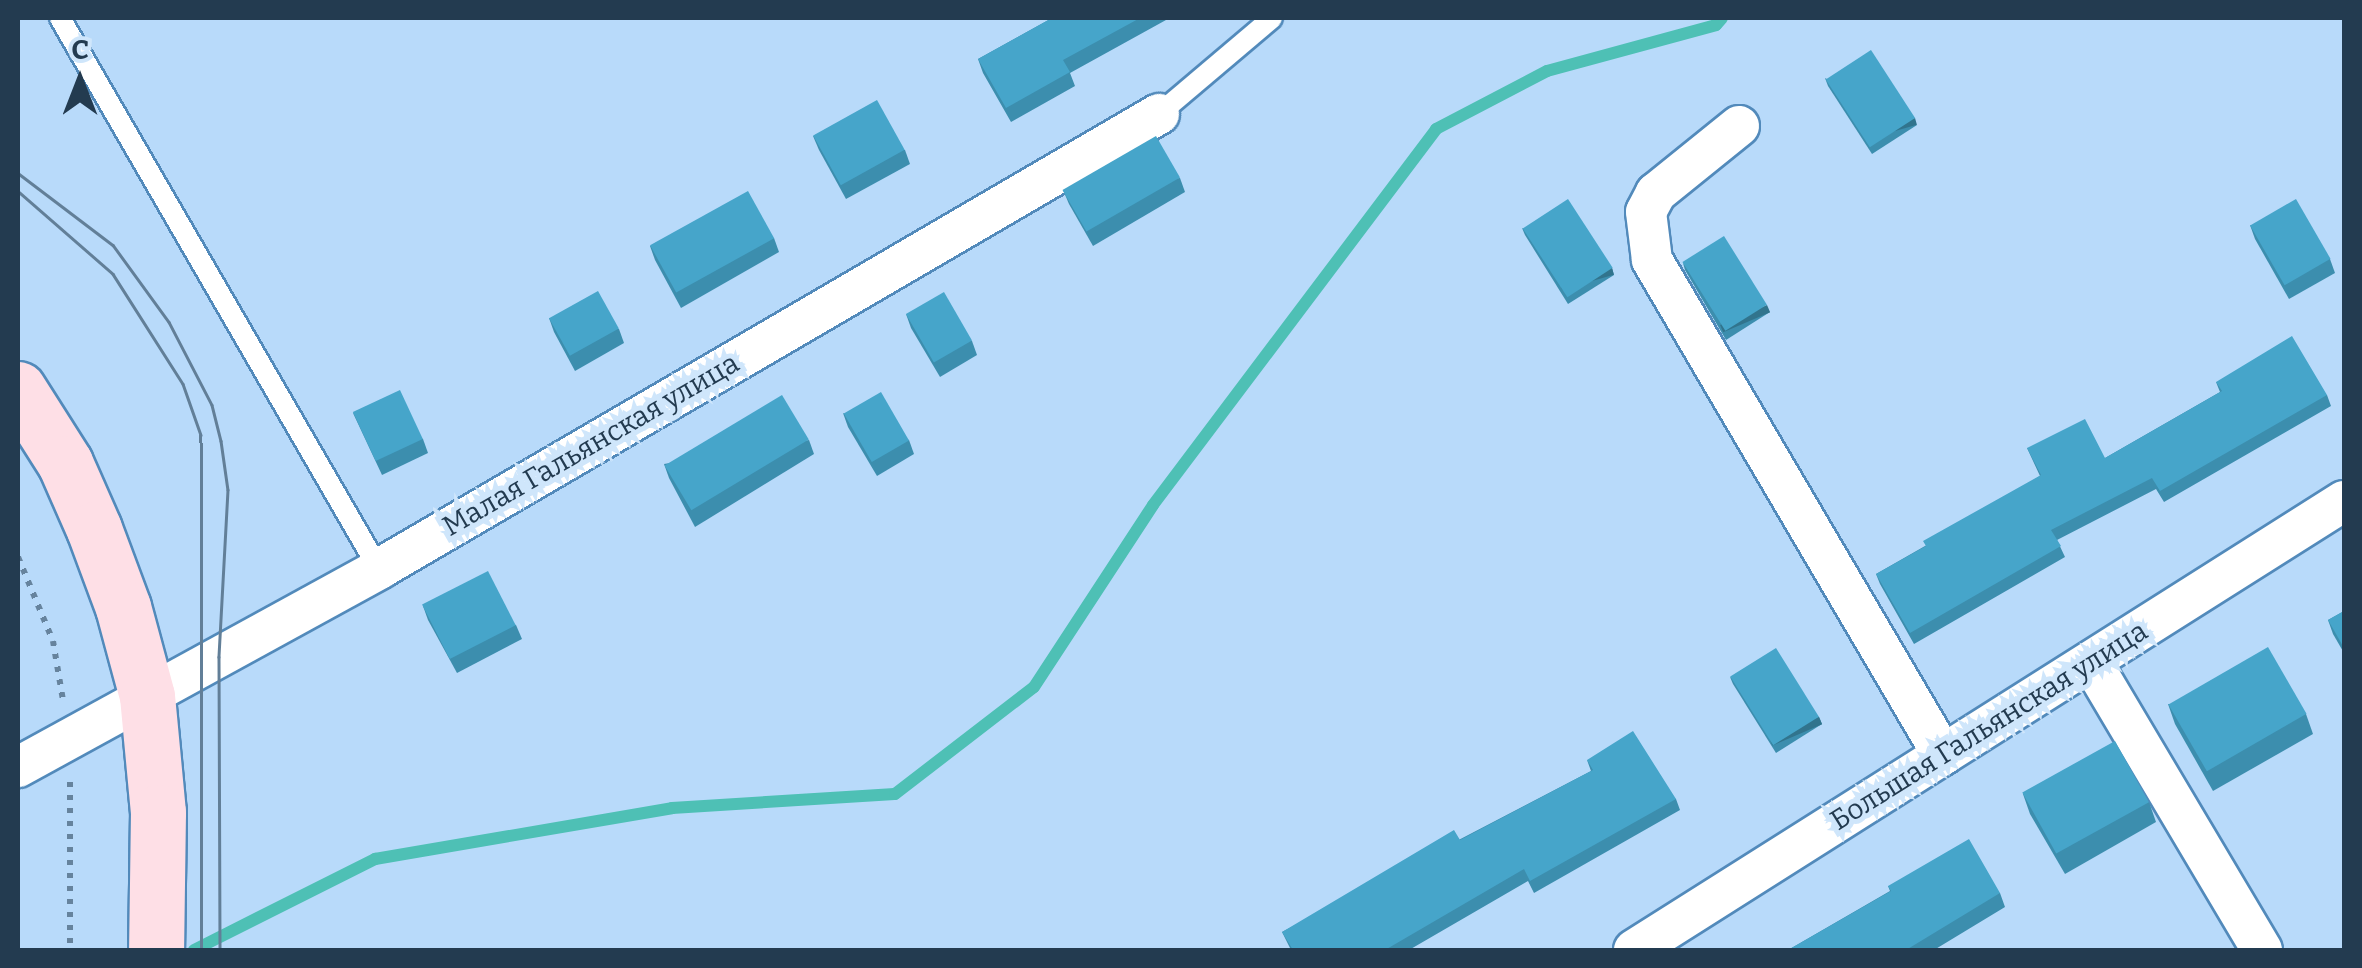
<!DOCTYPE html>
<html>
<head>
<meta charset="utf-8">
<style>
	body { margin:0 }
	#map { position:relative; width:2362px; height:968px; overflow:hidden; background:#b8dafa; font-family:Bitter,serif }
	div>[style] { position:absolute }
	.stream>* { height:12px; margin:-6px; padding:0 6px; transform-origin:6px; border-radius:6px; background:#4ec0b5 }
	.path>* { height:6px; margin-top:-3px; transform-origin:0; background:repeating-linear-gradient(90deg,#66839d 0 5px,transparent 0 13px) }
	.roads { filter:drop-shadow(2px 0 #528abb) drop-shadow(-2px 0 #528abb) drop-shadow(0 2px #528abb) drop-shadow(0 -2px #528abb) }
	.service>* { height:20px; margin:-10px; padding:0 10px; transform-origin:10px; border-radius:10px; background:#fff }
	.minor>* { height:40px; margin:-20px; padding:0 20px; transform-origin:20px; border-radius:20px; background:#fff }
	.secondary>* { height:55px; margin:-27.5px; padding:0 27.5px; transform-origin:27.5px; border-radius:27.5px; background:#fedfe6 }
	.tram>* { height:2.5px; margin:-1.25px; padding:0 1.25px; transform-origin:1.25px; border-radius:1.25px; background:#627f98 }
	.wall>* { inset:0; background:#3c8eae }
	.shaded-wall>* { inset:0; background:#31748d; transform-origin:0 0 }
	.building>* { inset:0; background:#46a5ca; transform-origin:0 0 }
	span { translate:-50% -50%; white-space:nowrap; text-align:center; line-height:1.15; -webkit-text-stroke:10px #cfe6fb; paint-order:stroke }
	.street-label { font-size:28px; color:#233b50 }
	.frame { position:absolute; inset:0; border:20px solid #233b50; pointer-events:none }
	.north { position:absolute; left:30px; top:30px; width:100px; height:100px; -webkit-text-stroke:8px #cfe6fb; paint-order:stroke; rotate:0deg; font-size:28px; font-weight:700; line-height:40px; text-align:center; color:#233b50 }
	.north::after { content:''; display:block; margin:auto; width:35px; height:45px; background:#233b50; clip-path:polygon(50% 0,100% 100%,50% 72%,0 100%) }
</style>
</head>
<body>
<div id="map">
	<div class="stream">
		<div style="left:194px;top:950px;width:203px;rotate:-26.7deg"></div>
		<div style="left:375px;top:859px;width:301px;rotate:-9.7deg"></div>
		<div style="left:672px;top:808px;width:223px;rotate:-3.6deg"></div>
		<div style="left:895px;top:794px;width:175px;rotate:-37.6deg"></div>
		<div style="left:1034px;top:687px;width:217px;rotate:-56.8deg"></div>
		<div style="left:1153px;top:505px;width:471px;rotate:-53deg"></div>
		<div style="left:1436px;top:129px;width:125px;rotate:-27.6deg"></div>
		<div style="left:1547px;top:71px;width:175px;rotate:-15.2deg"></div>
		<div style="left:1716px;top:25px;width:9px;rotate:-49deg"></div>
	</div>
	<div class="path">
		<div style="left:18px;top:557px;width:91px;rotate:67.4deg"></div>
		<div style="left:53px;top:641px;width:60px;rotate:80.4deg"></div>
		<div style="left:70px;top:782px;width:168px;rotate:90deg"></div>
	</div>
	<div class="roads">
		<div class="service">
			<div style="left:60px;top:18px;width:637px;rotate:59.93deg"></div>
			<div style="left:1159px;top:114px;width:148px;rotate:-40.3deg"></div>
		</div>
		<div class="minor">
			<div style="left:1739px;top:126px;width:107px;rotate:141.1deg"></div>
			<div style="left:1656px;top:193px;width:21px;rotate:118deg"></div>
			<div style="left:1646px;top:212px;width:48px;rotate:82.9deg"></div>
			<div style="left:1652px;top:260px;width:574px;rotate:59.55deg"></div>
			<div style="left:2091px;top:662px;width:335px;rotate:59.3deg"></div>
			<div style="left:18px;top:767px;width:412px;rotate:-28.7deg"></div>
			<div style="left:379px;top:569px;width:903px;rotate:-30.26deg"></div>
			<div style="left:1634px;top:950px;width:840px;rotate:-32.31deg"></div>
		</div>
		<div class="secondary">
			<div style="left:18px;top:389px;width:88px;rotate:57.6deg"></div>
			<div style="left:65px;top:463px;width:72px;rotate:66.3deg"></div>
			<div style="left:94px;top:529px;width:83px;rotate:69.6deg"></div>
			<div style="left:123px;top:607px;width:92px;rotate:74.9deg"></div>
			<div style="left:147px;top:696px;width:117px;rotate:84.6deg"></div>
			<div style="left:158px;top:812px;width:138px;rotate:90.8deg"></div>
		</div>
	</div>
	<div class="tram">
		<div style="left:18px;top:173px;width:119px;rotate:37.2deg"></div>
		<div style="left:113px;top:245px;width:95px;rotate:54deg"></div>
		<div style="left:169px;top:322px;width:93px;rotate:62.6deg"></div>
		<div style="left:212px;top:405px;width:37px;rotate:76deg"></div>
		<div style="left:221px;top:441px;width:49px;rotate:81.9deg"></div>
		<div style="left:228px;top:490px;width:167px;rotate:93.1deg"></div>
		<div style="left:219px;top:657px;width:293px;rotate:89.8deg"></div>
		<div style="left:18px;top:191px;width:126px;rotate:41.1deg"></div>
		<div style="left:113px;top:274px;width:130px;rotate:57.5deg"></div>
		<div style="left:183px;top:384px;width:54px;rotate:70.6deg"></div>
		<div style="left:201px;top:435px;width:515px;rotate:89.89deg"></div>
	</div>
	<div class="wall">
		<div style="clip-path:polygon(1052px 18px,1165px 18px,1166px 20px,1070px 73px,1075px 86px,1011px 122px,983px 73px,978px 59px)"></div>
		<div style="clip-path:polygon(1825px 78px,1917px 125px,1872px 154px,1828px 86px)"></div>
		<div style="clip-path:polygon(813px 136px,905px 150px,910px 164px,846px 199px,819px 150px)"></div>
		<div style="clip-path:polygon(1180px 178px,1185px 192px,1093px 246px,1069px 204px,1063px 190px)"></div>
		<div style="clip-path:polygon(2250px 225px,2330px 259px,2335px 273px,2289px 299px,2255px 239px)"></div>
		<div style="clip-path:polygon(1522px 228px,1612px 268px,1614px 275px,1568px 304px,1525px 235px)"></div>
		<div style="clip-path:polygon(774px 238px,779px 252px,681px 308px,655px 260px,650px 246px)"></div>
		<div style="clip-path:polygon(1683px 263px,1770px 312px,1726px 340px,1685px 270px)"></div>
		<div style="clip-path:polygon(906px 314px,972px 341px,977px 355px,940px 377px,911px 328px)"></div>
		<div style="clip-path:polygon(549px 318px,619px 329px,624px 343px,575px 371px,554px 332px)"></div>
		<div style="clip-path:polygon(2216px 382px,2327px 395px,2331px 406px,2164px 502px,2156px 489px,2057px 540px,2065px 557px,1914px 644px,1880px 584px,1876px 574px,1925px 546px,2040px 476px,2027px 448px,2105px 458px,2220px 392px)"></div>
		<div style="clip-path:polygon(353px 413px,423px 439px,428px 453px,382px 475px)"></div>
		<div style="clip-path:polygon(843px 413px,909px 440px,914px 454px,877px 476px,848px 427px)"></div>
		<div style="clip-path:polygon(809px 440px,814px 454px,695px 527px,669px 478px,664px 464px)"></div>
		<div style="clip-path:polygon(423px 606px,516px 625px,522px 639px,457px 673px,428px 620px)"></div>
		<div style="clip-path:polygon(2344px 611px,2344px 653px,2333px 634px,2328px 620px)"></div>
		<div style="clip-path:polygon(1730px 677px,1819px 717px,1822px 724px,1776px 753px,1733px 684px)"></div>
		<div style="clip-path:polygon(2168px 704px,2306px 714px,2313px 734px,2213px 791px,2175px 724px)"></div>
		<div style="clip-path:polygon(1587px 760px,1676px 799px,1680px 810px,1534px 893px,1528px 881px,1409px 950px,1291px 950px,1282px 932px,1591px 771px)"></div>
		<div style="clip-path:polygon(2023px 794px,2149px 802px,2156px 822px,2065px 874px,2030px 814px)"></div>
		<div style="clip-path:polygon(1888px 886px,2000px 893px,2005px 907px,1934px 950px,1788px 950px,1890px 891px)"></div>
	</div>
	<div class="shaded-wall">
		<div style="left:1915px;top:118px;width:7px;height:54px;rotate:74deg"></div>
		<div style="left:1612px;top:268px;width:7px;height:54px;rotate:74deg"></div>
		<div style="left:1767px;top:305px;width:8px;height:51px;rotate:67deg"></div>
		<div style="left:1819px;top:717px;width:8px;height:54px;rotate:67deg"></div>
	</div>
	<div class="building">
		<div style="clip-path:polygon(1052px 18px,1140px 18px,1063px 60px,1070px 72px,1006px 108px,978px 59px)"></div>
		<div style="left:1871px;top:50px;width:81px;height:54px;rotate:57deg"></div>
		<div style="left:877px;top:100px;width:57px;height:73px;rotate:61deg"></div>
		<div style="left:1156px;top:136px;width:48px;height:108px;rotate:60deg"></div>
		<div style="left:748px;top:191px;width:54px;height:112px;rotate:61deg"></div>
		<div style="left:1568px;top:199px;width:82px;height:54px;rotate:57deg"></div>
		<div style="left:2296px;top:199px;width:69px;height:53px;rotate:60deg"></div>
		<div style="left:1724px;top:236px;width:81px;height:49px;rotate:58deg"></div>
		<div style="left:598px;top:291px;width:43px;height:56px;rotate:61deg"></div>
		<div style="left:944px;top:292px;width:56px;height:44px;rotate:60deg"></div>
		<div style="clip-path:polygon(2292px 336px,2327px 395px,2160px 491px,2152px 478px,2051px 530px,2061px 546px,1910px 633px,1876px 574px,1926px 546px,1923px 541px,2041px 475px,2027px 448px,2085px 419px,2105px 458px,2222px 391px,2216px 382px)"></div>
		<div style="left:400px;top:390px;width:54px;height:52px;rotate:65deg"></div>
		<div style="left:881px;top:392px;width:56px;height:43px;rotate:60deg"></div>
		<div style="left:782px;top:395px;width:52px;height:137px;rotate:59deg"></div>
		<div style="left:488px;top:571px;width:61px;height:74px;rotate:63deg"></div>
		<div style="clip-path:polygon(2344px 611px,2344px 648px,2328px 620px)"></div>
		<div style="left:2268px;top:647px;width:77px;height:115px;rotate:60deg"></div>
		<div style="left:1776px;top:648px;width:81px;height:54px;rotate:58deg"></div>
		<div style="clip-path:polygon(1633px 731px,1676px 799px,1530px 881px,1524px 869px,1385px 950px,1293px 950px,1282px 932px,1454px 830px,1460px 840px,1593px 770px,1587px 760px)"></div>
		<div style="left:2115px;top:741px;width:70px;height:106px;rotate:61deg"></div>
		<div style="clip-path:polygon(1969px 839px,2000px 893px,1906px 950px,1788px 950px,1891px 891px,1888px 886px)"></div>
	</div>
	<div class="street-label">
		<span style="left:591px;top:445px;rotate:-30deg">Малая Гальянская улица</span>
		<span style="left:1989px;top:726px;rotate:-32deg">Большая Гальянская улица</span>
	</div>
	<div class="frame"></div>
	<div class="north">С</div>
</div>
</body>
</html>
